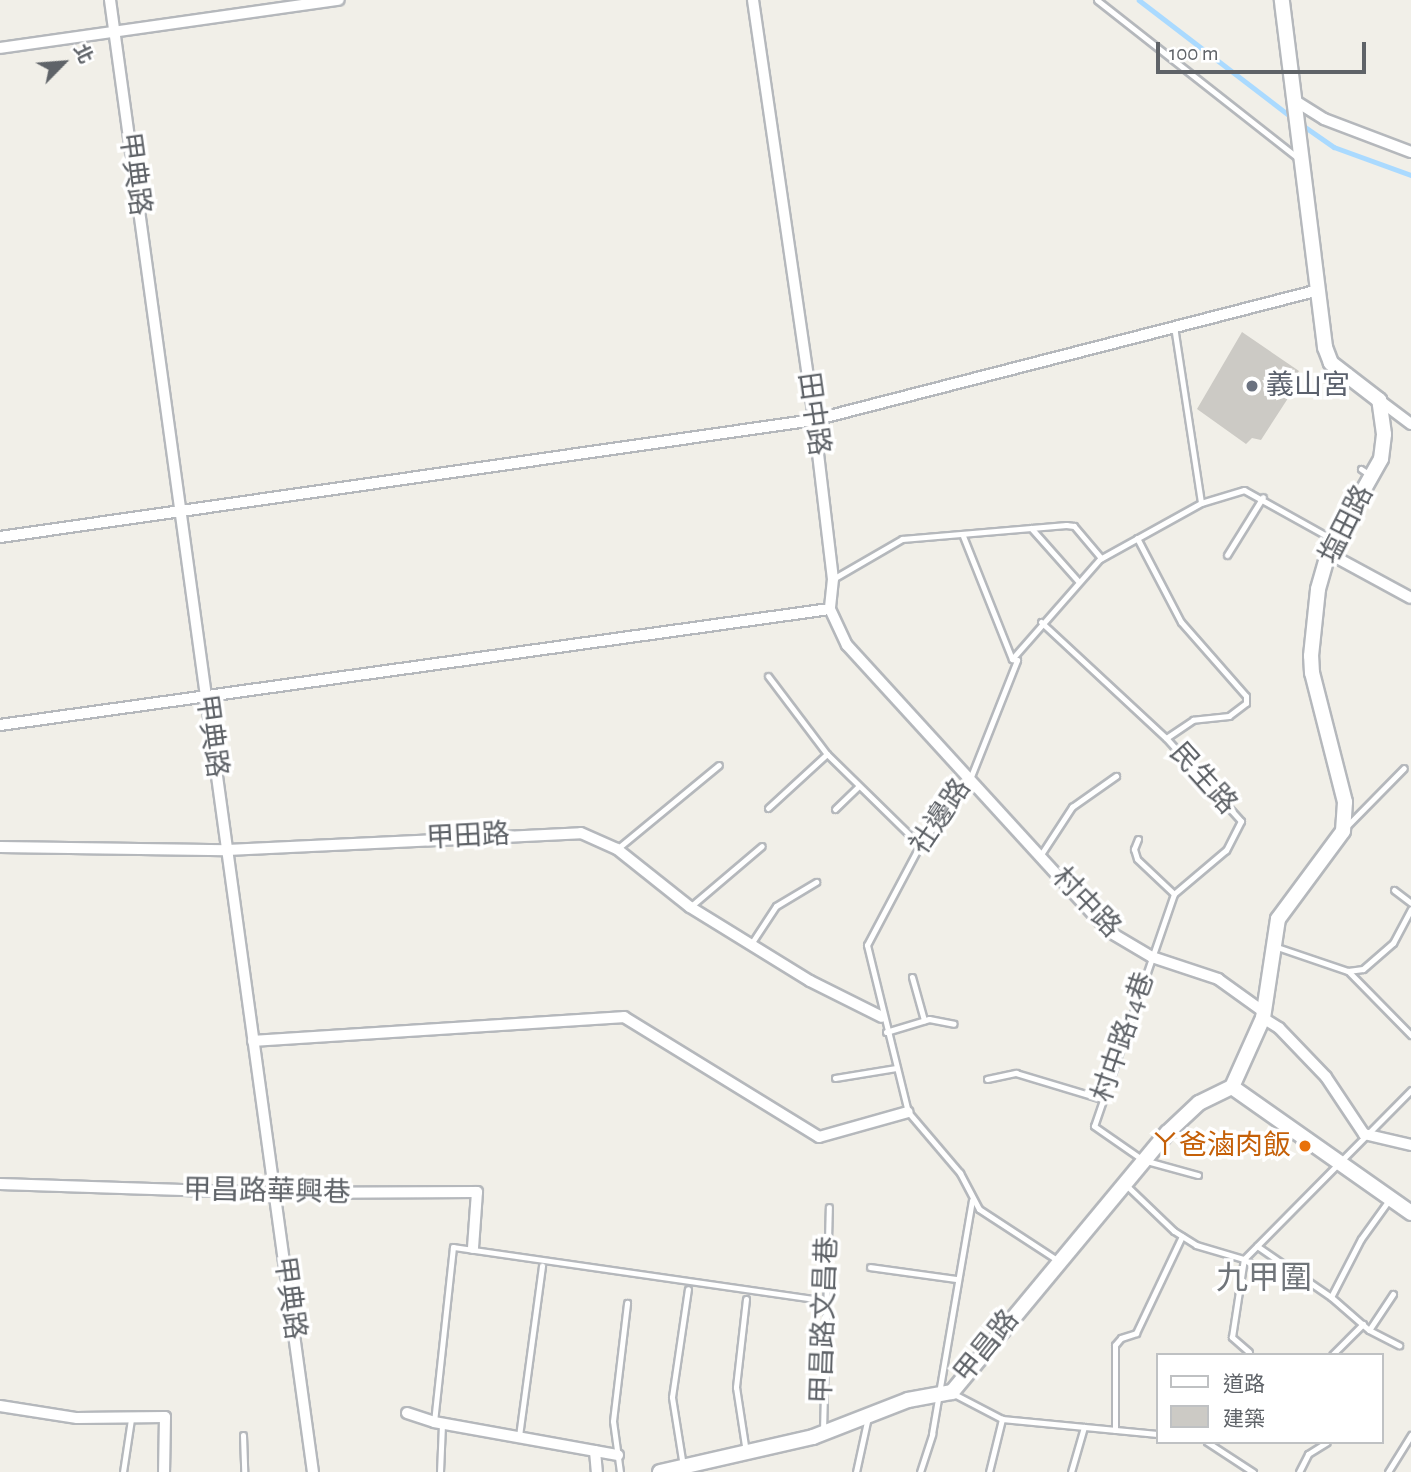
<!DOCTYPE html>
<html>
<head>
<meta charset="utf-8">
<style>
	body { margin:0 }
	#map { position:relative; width:1411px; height:1472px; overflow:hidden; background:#f1efe8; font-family:"Alegreya Sans","Noto Sans TC",sans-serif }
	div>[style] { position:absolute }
	.stream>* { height:4.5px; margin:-2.25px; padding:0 2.25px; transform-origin:2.25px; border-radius:2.25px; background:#aadaff }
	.building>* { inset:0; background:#cccac5 }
	.roads { filter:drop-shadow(2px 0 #b5b8bc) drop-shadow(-2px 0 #b5b8bc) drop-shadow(0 2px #b5b8bc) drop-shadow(0 -2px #b5b8bc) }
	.service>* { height:5px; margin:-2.5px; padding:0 2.5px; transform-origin:2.5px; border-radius:2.5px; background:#fff }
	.minor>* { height:10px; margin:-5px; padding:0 5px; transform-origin:5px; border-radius:5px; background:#fff }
	.tertiary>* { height:14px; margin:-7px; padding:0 7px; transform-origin:7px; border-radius:7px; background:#fff }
	.dots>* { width:19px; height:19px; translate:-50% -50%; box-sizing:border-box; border:4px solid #fff; border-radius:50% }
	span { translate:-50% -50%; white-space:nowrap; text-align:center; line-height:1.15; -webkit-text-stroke:7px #fff; paint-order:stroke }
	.street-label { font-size:28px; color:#5f6368 }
	.worship-label { font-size:28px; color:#5b616d }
	.left { translate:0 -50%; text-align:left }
	.food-label { font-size:28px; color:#c56008 }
	.right { translate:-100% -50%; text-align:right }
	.quarter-label { font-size:32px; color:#70757a }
	.legend { position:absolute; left:1156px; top:1353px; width:228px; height:91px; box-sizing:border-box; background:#fff; border:2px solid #bfc1c3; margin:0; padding:9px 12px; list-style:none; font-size:21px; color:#5f6368 }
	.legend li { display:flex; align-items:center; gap:14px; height:35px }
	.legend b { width:35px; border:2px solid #bfc1c3 }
	.north { position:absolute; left:28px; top:28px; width:70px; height:70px; -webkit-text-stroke:5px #fff; paint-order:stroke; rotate:65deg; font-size:19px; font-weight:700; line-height:28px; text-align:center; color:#5f6368 }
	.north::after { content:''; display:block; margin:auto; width:24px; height:32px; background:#5f6368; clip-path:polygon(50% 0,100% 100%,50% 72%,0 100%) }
	.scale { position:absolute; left:1156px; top:42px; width:210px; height:32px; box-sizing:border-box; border:4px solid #5f6368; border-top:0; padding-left:9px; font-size:21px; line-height:24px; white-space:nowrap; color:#5f6368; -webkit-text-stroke:5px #fff; paint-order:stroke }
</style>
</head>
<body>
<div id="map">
	<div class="stream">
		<div style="left:1139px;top:0;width:195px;rotate:37.5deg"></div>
		<div style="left:1301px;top:124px;width:40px;rotate:34.9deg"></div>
		<div style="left:1334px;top:147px;width:82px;rotate:20deg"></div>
	</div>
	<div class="building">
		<div style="clip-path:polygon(1242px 332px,1299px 371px,1292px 382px,1294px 389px,1261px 440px,1252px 438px,1246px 444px,1197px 409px)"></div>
	</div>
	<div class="roads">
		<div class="service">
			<div style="left:1097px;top:0;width:258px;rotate:38.2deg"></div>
			<div style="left:1174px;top:326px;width:179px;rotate:81.3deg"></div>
			<div style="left:1361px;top:469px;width:11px;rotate:34deg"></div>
			<div style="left:1031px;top:528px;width:72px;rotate:48.4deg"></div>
			<div style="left:963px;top:536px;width:132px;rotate:68.3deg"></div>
			<div style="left:1137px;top:538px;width:95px;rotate:62.4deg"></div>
			<div style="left:1181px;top:622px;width:98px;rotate:48.7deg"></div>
			<div style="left:1246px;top:696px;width:7px;rotate:90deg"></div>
			<div style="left:1246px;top:703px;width:21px;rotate:143deg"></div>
			<div style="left:1229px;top:716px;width:36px;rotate:174deg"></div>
			<div style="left:1193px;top:720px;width:32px;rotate:146deg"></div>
			<div style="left:1227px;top:555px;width:68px;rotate:-58.2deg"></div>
			<div style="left:833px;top:579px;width:80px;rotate:-30.1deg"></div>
			<div style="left:902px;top:539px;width:165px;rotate:-4.9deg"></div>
			<div style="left:1066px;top:525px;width:8px;rotate:7deg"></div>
			<div style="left:1074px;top:526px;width:42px;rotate:49.8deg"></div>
			<div style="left:1041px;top:622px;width:171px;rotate:42.9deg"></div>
			<div style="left:1166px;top:738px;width:112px;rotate:47.9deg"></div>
			<div style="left:1241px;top:821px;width:33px;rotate:117deg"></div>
			<div style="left:1226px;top:850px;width:68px;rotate:139.8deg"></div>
			<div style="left:1174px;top:894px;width:245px;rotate:109deg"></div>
			<div style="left:1094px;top:1126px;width:60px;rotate:34.8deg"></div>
			<div style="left:1143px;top:1160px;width:57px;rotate:15.3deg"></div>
			<div style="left:768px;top:676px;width:98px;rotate:52.9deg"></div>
			<div style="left:827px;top:754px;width:130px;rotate:44.4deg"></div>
			<div style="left:768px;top:808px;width:80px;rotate:-42.5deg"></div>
			<div style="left:835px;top:809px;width:33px;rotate:-44deg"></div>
			<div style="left:1347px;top:826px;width:81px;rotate:-45.5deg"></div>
			<div style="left:1138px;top:839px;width:11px;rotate:112deg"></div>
			<div style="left:1134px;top:849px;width:10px;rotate:73deg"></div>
			<div style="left:1137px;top:859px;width:51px;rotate:43.4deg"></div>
			<div style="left:617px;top:849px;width:132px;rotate:-39.5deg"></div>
			<div style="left:1040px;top:856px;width:59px;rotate:-56.9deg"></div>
			<div style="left:1072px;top:807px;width:54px;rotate:-35.2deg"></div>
			<div style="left:1394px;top:890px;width:21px;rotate:37deg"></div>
			<div style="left:690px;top:907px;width:94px;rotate:-40.3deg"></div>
			<div style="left:751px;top:944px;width:45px;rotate:-56.7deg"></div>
			<div style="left:776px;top:906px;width:47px;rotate:-31deg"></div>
			<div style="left:1274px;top:946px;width:78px;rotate:18.7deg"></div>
			<div style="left:1348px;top:971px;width:15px;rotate:-8deg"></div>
			<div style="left:1363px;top:969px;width:40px;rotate:-41deg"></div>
			<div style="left:1393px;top:943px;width:38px;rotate:-62deg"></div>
			<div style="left:1348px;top:971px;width:90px;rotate:45.5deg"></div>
			<div style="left:912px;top:977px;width:45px;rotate:74.4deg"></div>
			<div style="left:886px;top:1032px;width:45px;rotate:-16.8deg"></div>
			<div style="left:929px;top:1019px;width:25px;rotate:11deg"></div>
			<div style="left:835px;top:1078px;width:62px;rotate:-9.3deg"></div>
			<div style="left:987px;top:1079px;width:30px;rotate:-12deg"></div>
			<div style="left:1016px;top:1073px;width:90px;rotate:16.8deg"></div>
			<div style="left:1126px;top:1185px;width:66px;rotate:43.8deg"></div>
			<div style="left:1174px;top:1231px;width:26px;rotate:32deg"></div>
			<div style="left:1196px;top:1245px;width:50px;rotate:16.3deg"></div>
			<div style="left:1244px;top:1259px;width:31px;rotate:36deg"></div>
			<div style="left:1257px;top:1246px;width:90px;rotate:34.6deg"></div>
			<div style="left:1331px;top:1297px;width:50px;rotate:41deg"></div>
			<div style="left:1057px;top:1260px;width:93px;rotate:-146.8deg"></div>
			<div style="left:979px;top:1209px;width:41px;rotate:-117.8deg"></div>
			<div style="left:960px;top:1173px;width:80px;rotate:-130.4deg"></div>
			<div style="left:908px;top:1112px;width:172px;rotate:-103.8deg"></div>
			<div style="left:867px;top:945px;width:113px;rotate:-62.1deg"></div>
			<div style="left:920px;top:845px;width:83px;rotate:-52.9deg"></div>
			<div style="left:970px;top:779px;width:128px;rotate:-68.4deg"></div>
			<div style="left:1017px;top:660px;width:5px;rotate:-169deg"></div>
			<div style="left:1012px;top:659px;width:133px;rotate:-48.7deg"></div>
			<div style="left:1100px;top:559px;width:115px;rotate:-29deg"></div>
			<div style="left:1201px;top:503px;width:45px;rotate:-16.8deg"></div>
			<div style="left:1244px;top:490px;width:103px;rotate:29.1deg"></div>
			<div style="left:870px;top:1267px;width:88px;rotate:7.9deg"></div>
			<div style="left:1393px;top:1294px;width:43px;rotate:123.7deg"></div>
			<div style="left:1369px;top:1330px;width:34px;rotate:27deg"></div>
			<div style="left:1331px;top:1297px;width:65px;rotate:-62.7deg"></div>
			<div style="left:1361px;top:1239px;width:48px;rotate:-54.3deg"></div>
			<div style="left:746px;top:1299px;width:89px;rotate:96.5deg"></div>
			<div style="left:736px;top:1387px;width:66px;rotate:81.3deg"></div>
			<div style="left:1249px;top:1352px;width:23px;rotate:-139deg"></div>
			<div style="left:1232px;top:1337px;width:79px;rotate:-81.3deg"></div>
			<div style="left:1244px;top:1259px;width:238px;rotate:-45.3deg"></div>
			<div style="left:1332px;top:1355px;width:44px;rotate:-45deg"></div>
			<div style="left:954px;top:1394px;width:54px;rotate:27.5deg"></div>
			<div style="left:1002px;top:1419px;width:156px;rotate:5.5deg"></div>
			<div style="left:434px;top:1422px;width:176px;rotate:-83.8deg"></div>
			<div style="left:453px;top:1247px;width:377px;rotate:8.2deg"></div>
			<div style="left:1115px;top:1430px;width:85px;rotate:-90deg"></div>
			<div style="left:1115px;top:1345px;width:9px;rotate:-49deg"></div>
			<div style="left:1121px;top:1338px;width:16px;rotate:-18deg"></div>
			<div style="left:1136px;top:1333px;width:107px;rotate:-64.6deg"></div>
			<div style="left:823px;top:1431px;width:224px;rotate:-88.5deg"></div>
			<div style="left:243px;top:1435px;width:37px;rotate:88deg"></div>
			<div style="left:519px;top:1436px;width:172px;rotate:-82.3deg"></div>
			<div style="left:1207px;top:1442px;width:55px;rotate:33.1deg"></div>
			<div style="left:683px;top:1466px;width:70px;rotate:-99.1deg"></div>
			<div style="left:672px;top:1397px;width:109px;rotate:-81.6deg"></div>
			<div style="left:123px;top:1472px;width:54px;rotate:-81.4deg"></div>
			<div style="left:440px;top:1472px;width:48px;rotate:-87.6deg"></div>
			<div style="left:620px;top:1472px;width:51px;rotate:-97.8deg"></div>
			<div style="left:613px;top:1421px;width:119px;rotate:-83.2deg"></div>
			<div style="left:856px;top:1472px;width:56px;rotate:-77.7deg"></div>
			<div style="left:920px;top:1472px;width:40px;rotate:-72deg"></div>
			<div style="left:932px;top:1434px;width:237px;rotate:-80.3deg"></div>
			<div style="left:989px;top:1472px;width:55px;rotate:-76.2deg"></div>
			<div style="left:1071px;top:1472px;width:47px;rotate:-73.9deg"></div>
			<div style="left:1299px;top:1472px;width:20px;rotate:-63deg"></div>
			<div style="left:1308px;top:1454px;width:22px;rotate:-32deg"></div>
			<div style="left:1388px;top:1472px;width:44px;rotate:-58.1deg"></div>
		</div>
		<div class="minor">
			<div style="left:110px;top:0;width:1486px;rotate:82.15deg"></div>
			<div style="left:753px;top:0;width:424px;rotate:81.7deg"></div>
			<div style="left:814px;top:420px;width:160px;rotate:83.2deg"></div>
			<div style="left:833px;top:579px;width:30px;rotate:96deg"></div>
			<div style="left:830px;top:609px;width:40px;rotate:65deg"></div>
			<div style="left:847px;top:645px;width:387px;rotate:47.6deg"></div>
			<div style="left:1108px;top:931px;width:51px;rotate:30.6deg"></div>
			<div style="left:1152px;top:957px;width:70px;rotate:18.4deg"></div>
			<div style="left:1218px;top:979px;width:57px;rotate:35.7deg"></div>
			<div style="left:0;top:48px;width:342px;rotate:-8.1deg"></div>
			<div style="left:1297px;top:102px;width:32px;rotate:32deg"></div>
			<div style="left:1324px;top:119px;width:93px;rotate:20.8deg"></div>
			<div style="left:1379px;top:400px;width:40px;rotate:37deg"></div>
			<div style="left:0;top:537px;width:822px;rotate:-8.18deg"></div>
			<div style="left:814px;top:420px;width:517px;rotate:-14.44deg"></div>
			<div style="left:1328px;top:553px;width:94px;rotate:28.5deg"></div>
			<div style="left:0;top:725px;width:838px;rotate:-7.96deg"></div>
			<div style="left:0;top:847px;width:227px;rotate:0.8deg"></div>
			<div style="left:227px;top:850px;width:354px;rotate:-2.7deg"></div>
			<div style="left:581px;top:833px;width:39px;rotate:24deg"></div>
			<div style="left:617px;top:849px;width:93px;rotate:38.5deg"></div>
			<div style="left:690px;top:907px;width:141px;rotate:31.7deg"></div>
			<div style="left:810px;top:981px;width:80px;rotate:26.6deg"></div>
			<div style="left:1263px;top:1018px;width:19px;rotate:32deg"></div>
			<div style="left:1279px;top:1028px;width:68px;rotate:46.2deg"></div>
			<div style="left:1326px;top:1077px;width:69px;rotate:56.3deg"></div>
			<div style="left:1364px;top:1134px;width:48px;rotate:13.2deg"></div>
			<div style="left:253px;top:1041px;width:372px;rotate:-3.7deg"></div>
			<div style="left:624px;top:1017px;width:229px;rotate:31.6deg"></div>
			<div style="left:819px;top:1137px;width:92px;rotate:-15.7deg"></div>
			<div style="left:0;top:1184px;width:274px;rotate:1.9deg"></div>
			<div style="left:274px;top:1193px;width:203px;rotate:-0.3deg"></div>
			<div style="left:477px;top:1192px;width:56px;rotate:94.1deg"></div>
			<div style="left:0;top:1406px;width:78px;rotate:8.9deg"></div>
			<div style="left:77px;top:1418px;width:88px;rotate:-0.7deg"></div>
			<div style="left:165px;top:1417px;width:55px;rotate:91deg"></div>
			<div style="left:407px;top:1413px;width:28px;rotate:18deg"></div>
			<div style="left:434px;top:1422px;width:187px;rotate:10.2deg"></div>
			<div style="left:595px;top:1451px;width:21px;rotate:85deg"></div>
		</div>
		<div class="tertiary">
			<div style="left:1232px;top:1087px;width:76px;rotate:-65.8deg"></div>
			<div style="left:1263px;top:1018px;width:100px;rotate:-81.4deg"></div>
			<div style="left:1278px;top:919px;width:109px;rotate:-53.5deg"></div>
			<div style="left:1343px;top:831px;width:29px;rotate:-86deg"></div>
			<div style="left:1345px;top:802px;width:133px;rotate:-104.3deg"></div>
			<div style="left:1312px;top:673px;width:17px;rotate:-93deg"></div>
			<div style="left:1311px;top:656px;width:67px;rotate:-84deg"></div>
			<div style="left:1318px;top:589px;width:37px;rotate:-74deg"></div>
			<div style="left:1328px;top:553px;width:108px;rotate:-60.6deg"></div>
			<div style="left:1381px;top:459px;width:25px;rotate:-83deg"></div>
			<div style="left:1384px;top:434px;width:34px;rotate:-98deg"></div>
			<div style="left:1379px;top:400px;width:61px;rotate:-142.4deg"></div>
			<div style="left:1331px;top:363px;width:17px;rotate:-111deg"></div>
			<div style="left:1325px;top:347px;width:350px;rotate:-97.1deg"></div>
			<div style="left:1232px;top:1087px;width:219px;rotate:35.1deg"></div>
			<div style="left:660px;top:1472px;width:157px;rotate:-12.9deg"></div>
			<div style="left:813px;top:1437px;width:102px;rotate:-21.3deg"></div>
			<div style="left:908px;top:1400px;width:45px;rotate:-10.3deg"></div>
			<div style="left:952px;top:1392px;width:337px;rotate:-50.3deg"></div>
			<div style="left:1167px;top:1133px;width:44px;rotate:-43.2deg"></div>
			<div style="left:1199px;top:1103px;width:37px;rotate:-26deg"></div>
		</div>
	</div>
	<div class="dots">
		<div style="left:1252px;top:386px;background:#6b7280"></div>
		<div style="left:1305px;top:1146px;background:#e8710a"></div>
	</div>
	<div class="street-label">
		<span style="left:134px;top:174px;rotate:82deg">甲典路</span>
		<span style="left:813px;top:414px;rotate:82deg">田中路</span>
		<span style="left:1347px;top:525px;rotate:-63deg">塩田路</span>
		<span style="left:211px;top:736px;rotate:82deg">甲典路</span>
		<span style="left:1203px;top:779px;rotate:48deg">民生路</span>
		<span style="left:941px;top:817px;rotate:-56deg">社邊路</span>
		<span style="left:468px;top:837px;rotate:-3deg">甲田路</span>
		<span style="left:1086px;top:903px;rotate:46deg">村中路</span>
		<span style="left:1124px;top:1037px;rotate:-71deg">村中路14巷</span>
		<span style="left:267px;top:1192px;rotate:1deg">甲昌路華興巷</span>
		<span style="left:289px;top:1298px;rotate:82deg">甲典路</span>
		<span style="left:825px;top:1320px;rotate:-88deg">甲昌路文昌巷</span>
		<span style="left:987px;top:1347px;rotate:-51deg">甲昌路</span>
	</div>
	<div class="worship-label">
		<span class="left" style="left:1266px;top:386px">義山宮</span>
	</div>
	<div class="food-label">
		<span class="right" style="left:1291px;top:1146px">ㄚ爸滷肉飯</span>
	</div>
	<div class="quarter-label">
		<span style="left:1264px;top:1278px">九甲圍</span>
	</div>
	<ul class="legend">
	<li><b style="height:9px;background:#fff"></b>道路</li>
	<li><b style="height:19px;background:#cccac5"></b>建築</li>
	</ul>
	<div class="north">北</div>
	<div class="scale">100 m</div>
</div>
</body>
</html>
